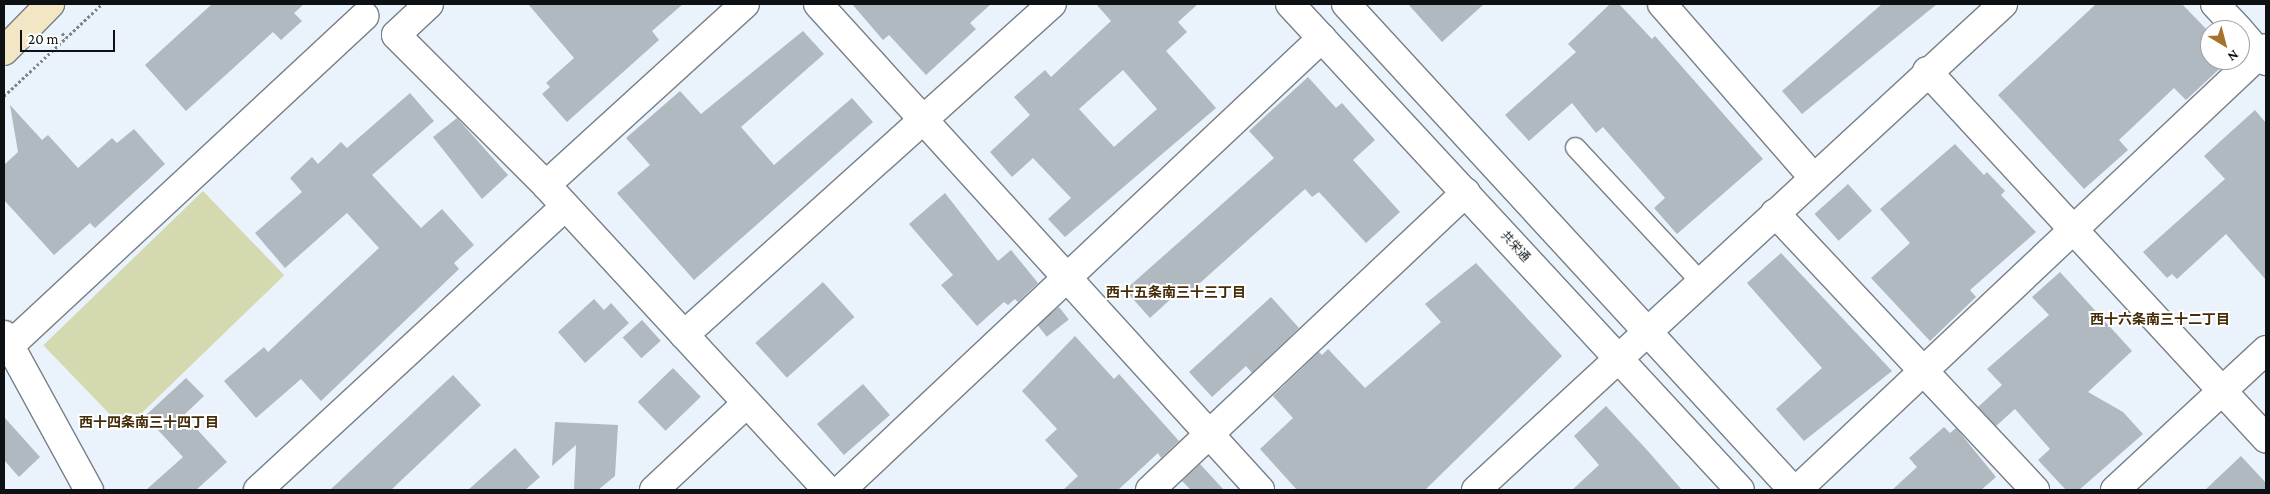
<!DOCTYPE html>
<html>
<head>
<meta charset="utf-8">
<style>
	body { margin:0 }
	#map { position:relative; width:2270px; height:494px; overflow:hidden; background:#eaf2fb; font-family:"Crimson Pro","Noto Sans JP",serif }
	div>[style] { position:absolute }
	.green>* { inset:0; background:#d4d9af; transform-origin:0 0 }
	.building>* { inset:0; background:#b0b8c0; transform-origin:0 0 }
	.path>* { height:3px; margin-top:-1.5px; transform-origin:0; background:repeating-linear-gradient(90deg,#7d8389 0 2.5px,transparent 0 5px) }
	.roads { filter:drop-shadow(1px 0 #788087) drop-shadow(-1px 0 #788087) drop-shadow(0 1px #788087) drop-shadow(0 -1px #788087) }
	.service>* { height:19px; margin:-9.5px; padding:0 9.5px; transform-origin:9.5px; border-radius:9.5px; background:#fff }
	.minor>* { height:28px; margin:-14px; padding:0 14px; transform-origin:14px; border-radius:14px; background:#fff }
	.tertiary>* { height:28px; margin:-14px; padding:0 14px; transform-origin:14px; border-radius:14px; background:#fff }
	.secondary>* { height:28px; margin:-14px; padding:0 14px; transform-origin:14px; border-radius:14px; background:#f3e6c5 }
	span { translate:-50% -50%; white-space:nowrap; text-align:center; line-height:1.15; -webkit-text-stroke:4px #fff; paint-order:stroke }
	.street-label { font-size:12px; color:#0e1114 }
	.neighbourhood-label { font-size:14px; color:#452d0a; font-weight:700 }
	.frame { position:absolute; inset:0; border:5px solid #0e1114; pointer-events:none }
	.north { position:absolute; left:2200px; top:20px; width:50px; height:50px; box-sizing:border-box; background:#fff; border:1px solid #9fa0a1; border-radius:50%; rotate:143deg; font-size:14px; font-weight:700; line-height:20px; text-align:center; color:#0e1114 }
	.north::after { content:''; display:block; margin:auto; width:18px; height:22px; background:#a6732b; clip-path:polygon(50% 0,100% 100%,50% 72%,0 100%) }
	.scale { position:absolute; left:20px; top:30px; width:95px; height:22px; box-sizing:border-box; border:2px solid #0e1114; border-top:0; padding-left:6px; font-size:15px; line-height:18px; white-space:nowrap; color:#0e1114; -webkit-text-stroke:4px #fff; paint-order:stroke }
</style>
</head>
<body>
<div id="map">
	<div class="green">
		<div style="left:203px;top:191px;width:117px;height:222px;rotate:46deg"></div>
	</div>
	<div class="building">
		<div style="clip-path:polygon(212px 4px,304px 4px,294px 13px,302px 21px,281px 40px,273px 32px,186px 111px,145px 65px)"></div>
		<div style="clip-path:polygon(528px 4px,683px 4px,652px 31px,659px 40px,567px 122px,542px 94px,550px 87px,546px 83px,574px 58px)"></div>
		<div style="clip-path:polygon(852px 4px,991px 4px,970px 23px,976px 29px,926px 75px,889px 35px,883px 40px)"></div>
		<div style="clip-path:polygon(evenodd,1096px 4px,1198px 4px,1178px 22px,1187px 32px,1166px 51px,1216px 108px,1065px 237px,1048px 219px,1071px 198px,1033px 158px,1012px 177px,990px 152px,1030px 115px,1014px 97px,1045px 70px,1051px 77px,1111px 21px,1096px 4px,1123px 70px,1157px 109px,1114px 147px,1079px 109px,1123px 70px)"></div>
		<div style="clip-path:polygon(1408px 4px,1484px 4px,1442px 42px)"></div>
		<div style="clip-path:polygon(1610px 4px,1619px 4px,1652px 39px,1655px 36px,1763px 159px,1677px 234px,1654px 208px,1665px 198px,1603px 127px,1596px 133px,1572px 103px,1529px 141px,1505px 115px,1576px 52px,1568px 44px)"></div>
		<div style="clip-path:polygon(1882px 4px,1937px 4px,1802px 114px,1782px 91px)"></div>
		<div style="clip-path:polygon(2096px 4px,2182px 4px,2210px 33px,2210px 60px,2229px 60px,2186px 100px,2174px 88px,2119px 140px,2128px 150px,2084px 189px,1998px 95px)"></div>
		<div style="clip-path:polygon(803px 31px,824px 54px,741px 127px,774px 165px,852px 98px,873px 122px,694px 280px,617px 193px,650px 165px,626px 138px,680px 91px,701px 114px)"></div>
		<div style="clip-path:polygon(1308px 77px,1336px 108px,1342px 103px,1375px 140px,1353px 160px,1400px 212px,1366px 243px,1319px 192px,1312px 197px,1305px 189px,1191px 291px,1186px 285px,1150px 318px,1125px 290px,1274px 158px,1249px 131px)"></div>
		<div style="clip-path:polygon(410px 93px,434px 121px,372px 175px,421px 228px,442px 209px,474px 245px,454px 263px,459px 269px,321px 401px,301px 379px,256px 418px,224px 381px,264px 347px,268px 352px,379px 248px,347px 213px,285px 268px,255px 233px,302px 192px,290px 178px,312px 157px,318px 164px,341px 142px,347px 148px)"></div>
		<div style="clip-path:polygon(10px 105px,42px 140px,48px 135px,78px 168px,112px 138px,117px 143px,134px 129px,165px 164px,95px 228px,90px 223px,54px 255px,4px 200px,4px 165px,18px 152px)"></div>
		<div style="clip-path:polygon(2255px 110px,2266px 123px,2266px 280px,2226px 234px,2177px 279px,2172px 274px,2167px 278px,2143px 252px,2225px 179px,2204px 156px)"></div>
		<div style="clip-path:polygon(457px 118px,508px 175px,482px 199px,433px 137px)"></div>
		<div style="clip-path:polygon(1955px 144px,1984px 175px,1987px 172px,2005px 191px,2001px 195px,2036px 232px,1970px 290px,1976px 297px,1930px 341px,1871px 278px,1910px 243px,1880px 209px)"></div>
		<div style="left:1848px;top:184px;width:36px;height:45px;rotate:48deg"></div>
		<div style="clip-path:polygon(945px 193px,998px 261px,1011px 250px,1038px 283px,1018px 302px,1015px 299px,1008px 305px,1004px 302px,977px 326px,941px 285px,953px 275px,909px 224px)"></div>
		<div style="clip-path:polygon(1781px 253px,1892px 371px,1804px 441px,1776px 409px,1822px 368px,1747px 283px)"></div>
		<div style="clip-path:polygon(1476px 263px,1562px 356px,1425px 490px,1297px 490px,1260px 449px,1293px 418px,1273px 396px,1319px 352px,1322px 355px,1328px 349px,1365px 388px,1441px 322px,1425px 304px)"></div>
		<div style="clip-path:polygon(2060px 272px,2132px 351px,2088px 392px,2123px 412px,2143px 434px,2079px 490px,2066px 490px,2038px 460px,2050px 449px,2015px 409px,1996px 426px,1978px 407px,2002px 385px,1987px 369px,2049px 315px,2032px 297px)"></div>
		<div style="left:823px;top:282px;width:47px;height:91px;rotate:48deg"></div>
		<div style="clip-path:polygon(1271px 297px,1299px 328px,1252px 373px,1246px 366px,1212px 397px,1189px 372px)"></div>
		<div style="clip-path:polygon(594px 299px,604px 310px,611px 303px,629px 323px,585px 363px,558px 332px)"></div>
		<div style="left:1059px;top:307px;width:16px;height:28px;rotate:52deg"></div>
		<div style="left:642px;top:320px;width:28px;height:26px;rotate:48deg"></div>
		<div style="clip-path:polygon(1075px 336px,1114px 379px,1119px 374px,1179px 441px,1161px 458px,1158px 453px,1118px 490px,1063px 490px,1078px 476px,1045px 440px,1057px 429px,1022px 391px)"></div>
		<div style="left:673px;top:368px;width:40px;height:49px;rotate:46deg"></div>
		<div style="clip-path:polygon(453px 375px,481px 405px,391px 490px,330px 490px)"></div>
		<div style="clip-path:polygon(186px 378px,204px 396px,184px 415px,227px 462px,196px 490px,146px 490px,183px 457px,145px 416px)"></div>
		<div style="left:863px;top:384px;width:41px;height:61px;rotate:49deg"></div>
		<div style="clip-path:polygon(1606px 406px,1647px 450px,1682px 490px,1572px 490px,1599px 465px,1574px 436px)"></div>
		<div style="clip-path:polygon(4px 417px,40px 457px,19px 477px,4px 460px)"></div>
		<div style="clip-path:polygon(555px 422px,618px 425px,615px 476px,598px 490px,574px 490px,576px 445px,552px 466px)"></div>
		<div style="clip-path:polygon(1944px 427px,1950px 433px,1956px 428px,1996px 477px,1981px 490px,1892px 490px,1917px 467px,1909px 458px)"></div>
		<div style="clip-path:polygon(515px 448px,540px 477px,525px 490px,468px 490px)"></div>
		<div style="clip-path:polygon(2241px 456px,2266px 483px,2266px 490px,2205px 490px)"></div>
		<div style="clip-path:polygon(1200px 464px,1224px 490px,1191px 490px,1182px 481px)"></div>
	</div>
	<div class="path">
		<div style="left:62px;top:33px;width:6px;rotate:51deg"></div>
		<div style="left:66px;top:38px;width:50px;rotate:-43.4deg"></div>
		<div style="left:4px;top:96px;width:85px;rotate:-43.1deg"></div>
	</div>
	<div class="roads">
		<div class="service">
			<div style="left:1575px;top:147px;width:185px;rotate:47deg"></div>
		</div>
		<div class="minor">
			<div style="left:429px;top:4px;width:45px;rotate:136.8deg"></div>
			<div style="left:396px;top:35px;width:212px;rotate:45deg"></div>
			<div style="left:546px;top:185px;width:415px;rotate:47.3deg"></div>
			<div style="left:818px;top:4px;width:657px;rotate:47.71deg"></div>
			<div style="left:1662px;top:4px;width:230px;rotate:48.9deg"></div>
			<div style="left:2215px;top:4px;width:35px;rotate:47deg"></div>
			<div style="left:2240px;top:31px;width:40px;rotate:49deg"></div>
			<div style="left:1927px;top:71px;width:500px;rotate:47.3deg"></div>
			<div style="left:546px;top:185px;width:269px;rotate:-42.3deg"></div>
			<div style="left:1775px;top:213px;width:380px;rotate:46.8deg"></div>
			<div style="left:4px;top:335px;width:177px;rotate:61.3deg"></div>
			<div style="left:684px;top:335px;width:495px;rotate:-42deg"></div>
			<div style="left:4px;top:351px;width:492px;rotate:-42.9deg"></div>
			<div style="left:258px;top:490px;width:418px;rotate:-42.7deg"></div>
			<div style="left:654px;top:490px;width:127px;rotate:-43.1deg"></div>
			<div style="left:841px;top:490px;width:660px;rotate:-43.22deg"></div>
			<div style="left:1150px;top:490px;width:434px;rotate:-43.3deg"></div>
			<div style="left:1476px;top:490px;width:717px;rotate:-42.68deg"></div>
			<div style="left:1797px;top:490px;width:644px;rotate:-43.3deg"></div>
			<div style="left:2115px;top:490px;width:206px;rotate:-42.8deg"></div>
		</div>
		<div class="tertiary">
			<div style="left:1290px;top:4px;width:662px;rotate:47.2deg"></div>
			<div style="left:1346px;top:4px;width:660px;rotate:47.39deg"></div>
		</div>
		<div class="secondary">
			<div style="left:4px;top:51px;width:66px;rotate:-45.6deg"></div>
		</div>
	</div>
	<div class="street-label">
		<span style="left:1515px;top:247px;rotate:48deg">共栄通</span>
	</div>
	<div class="neighbourhood-label">
		<span style="left:1176px;top:292px">西十五条南三十三丁目</span>
		<span style="left:2160px;top:319px">西十六条南三十二丁目</span>
		<span style="left:149px;top:422px">西十四条南三十四丁目</span>
	</div>
	<div class="frame"></div>
	<div class="north">N</div>
	<div class="scale">20 m</div>
</div>
</body>
</html>
